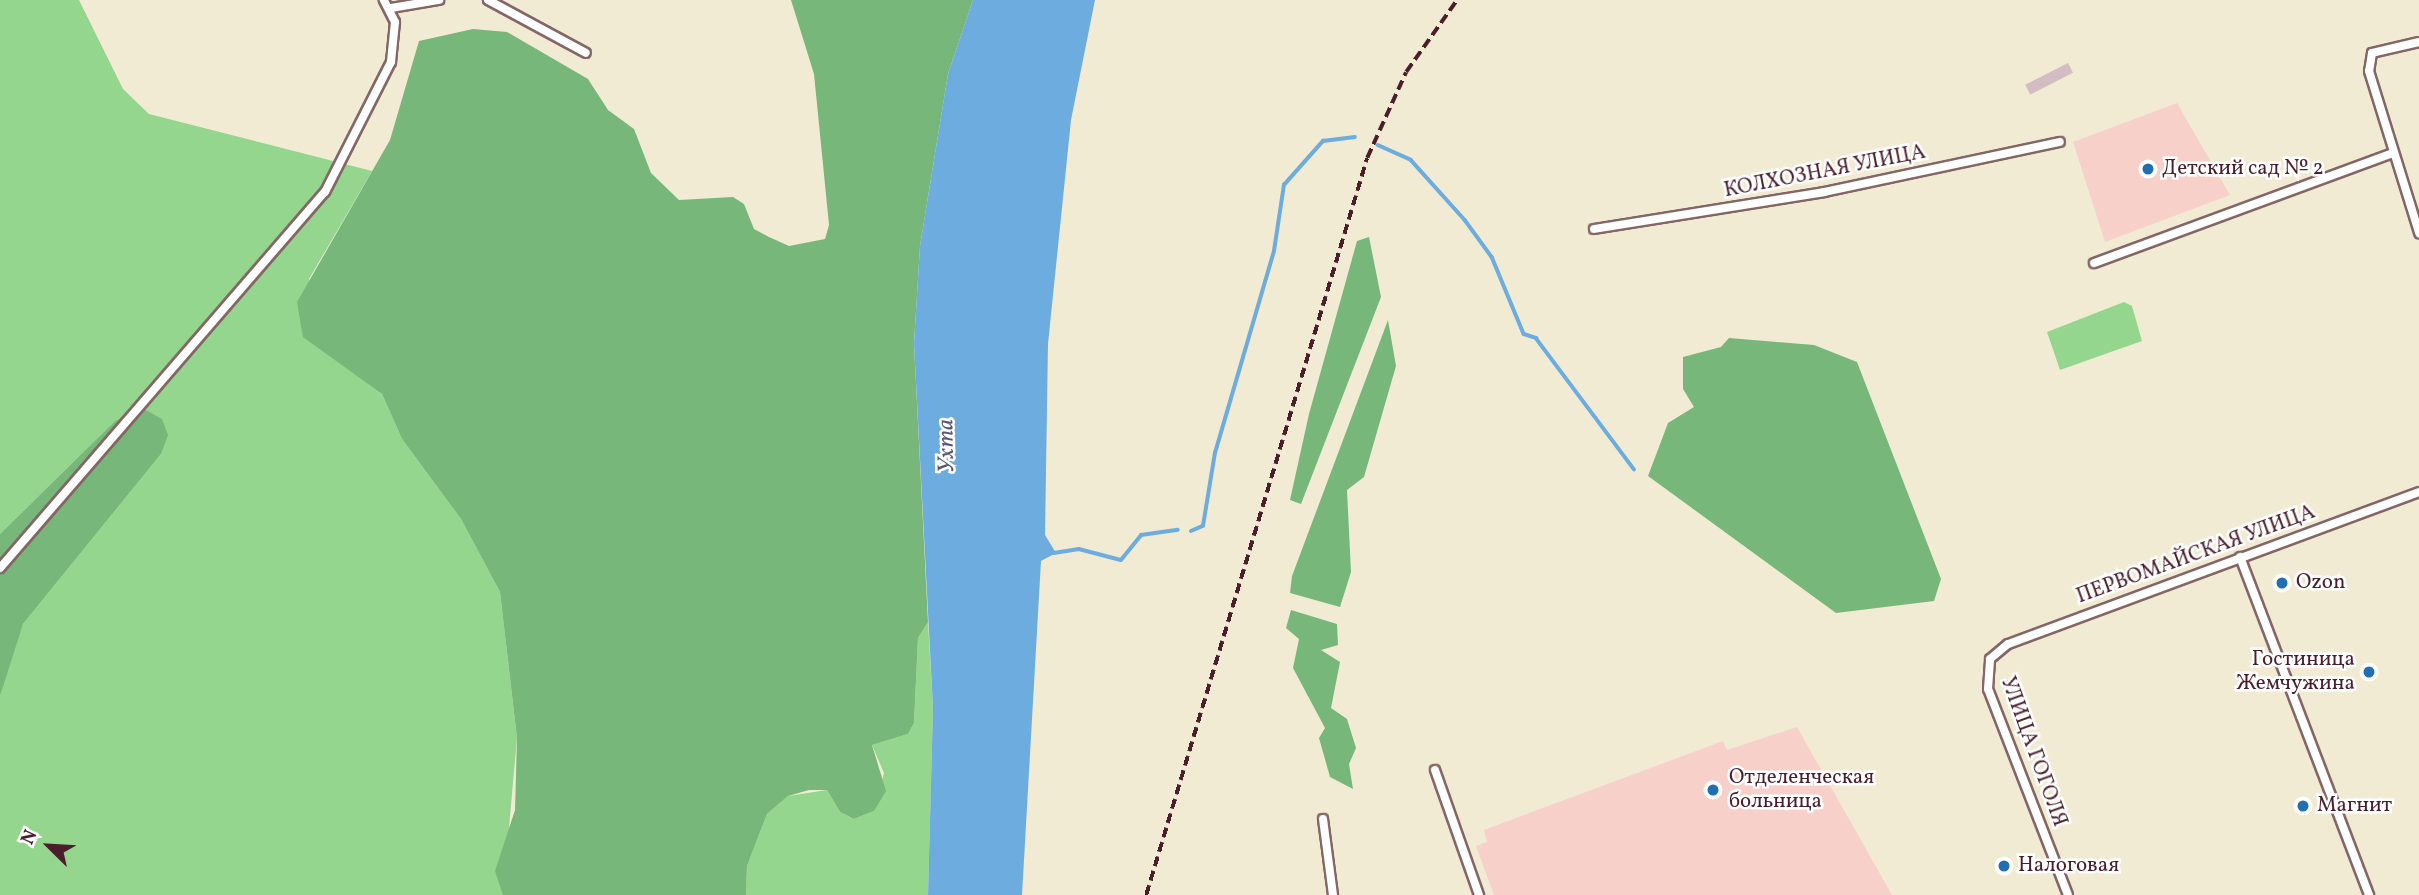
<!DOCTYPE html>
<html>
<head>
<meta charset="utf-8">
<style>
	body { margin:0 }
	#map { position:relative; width:2419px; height:895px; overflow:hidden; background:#f1ebd4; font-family:Vollkorn,serif }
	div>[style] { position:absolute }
	.built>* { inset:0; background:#f7d0ca }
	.industrial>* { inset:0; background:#d2bec2; transform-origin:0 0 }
	.green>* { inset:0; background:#94d68e }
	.forest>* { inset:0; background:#77b779 }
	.water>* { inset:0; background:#6cacdf }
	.stream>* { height:3.5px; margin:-1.75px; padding:0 1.75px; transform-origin:1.75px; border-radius:1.75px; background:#6cacdf }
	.roads { filter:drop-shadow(2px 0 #846666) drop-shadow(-2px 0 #846666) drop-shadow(0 2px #846666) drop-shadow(0 -2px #846666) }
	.street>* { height:8px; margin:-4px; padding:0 4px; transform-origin:4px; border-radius:4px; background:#fff }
	.rail>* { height:3.5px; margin-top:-1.75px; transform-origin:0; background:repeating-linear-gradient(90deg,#4a1f2b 0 10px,transparent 0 15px) }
	.dots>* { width:19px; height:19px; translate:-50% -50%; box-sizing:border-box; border:4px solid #fff; border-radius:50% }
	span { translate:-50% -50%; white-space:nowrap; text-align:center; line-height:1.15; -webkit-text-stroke:5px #fff; paint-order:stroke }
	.poi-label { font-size:21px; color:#4a1f2b }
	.left { translate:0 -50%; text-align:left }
	.right { translate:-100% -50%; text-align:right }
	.street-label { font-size:21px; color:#4a1f2b }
	.water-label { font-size:23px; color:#585773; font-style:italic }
	.north { position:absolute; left:14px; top:811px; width:70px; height:70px; -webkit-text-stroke:5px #fff; paint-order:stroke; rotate:294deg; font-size:19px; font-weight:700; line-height:28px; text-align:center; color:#4a1f2b }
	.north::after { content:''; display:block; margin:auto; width:24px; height:32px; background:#4a1f2b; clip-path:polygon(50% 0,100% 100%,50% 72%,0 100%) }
</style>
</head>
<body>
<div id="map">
	<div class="built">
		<div style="clip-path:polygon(2177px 103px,2230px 195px,2105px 242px,2073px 142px)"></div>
		<div style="clip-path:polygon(1797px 727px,1892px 895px,1494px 895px,1476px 846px,1487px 842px,1484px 830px,1723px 741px,1727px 750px)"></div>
	</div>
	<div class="industrial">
		<div style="left:2068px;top:63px;width:11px;height:48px;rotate:63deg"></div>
	</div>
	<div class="green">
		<div style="clip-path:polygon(0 0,79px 0,123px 89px,149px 114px,372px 171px,309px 279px,346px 365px,382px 394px,402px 439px,461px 519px,500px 592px,517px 738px,503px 895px,0 895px,0 696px,10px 658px,23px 624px,161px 454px,115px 421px,0 534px)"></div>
		<div style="clip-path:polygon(2124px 302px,2132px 306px,2142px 341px,2060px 370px,2047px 332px)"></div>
		<div style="clip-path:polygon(928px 622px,933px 708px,928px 895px,746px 895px,747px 866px,767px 814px,788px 796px,827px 790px,840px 812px,854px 819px,874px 811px,884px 773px,872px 745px,908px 734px,914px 723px,918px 638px)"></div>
	</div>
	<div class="forest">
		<div style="clip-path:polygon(791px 0,973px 0,948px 74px,920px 246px,914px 344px,928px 622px,918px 638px,914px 723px,908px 734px,872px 745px,886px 791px,874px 811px,854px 819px,840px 812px,827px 790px,809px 790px,788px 796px,767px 814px,747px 866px,746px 895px,503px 895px,495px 871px,515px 810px,517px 738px,500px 592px,461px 519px,402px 439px,382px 394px,303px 337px,297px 302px,390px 140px,419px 41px,473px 29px,507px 32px,588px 79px,608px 110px,634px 129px,651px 173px,679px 200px,733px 197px,744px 204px,754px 229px,769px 237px,789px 246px,825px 239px,829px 225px,814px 74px)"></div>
		<div style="clip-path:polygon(1369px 237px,1381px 297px,1301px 504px,1290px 500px,1309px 414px,1357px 241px)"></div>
		<div style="clip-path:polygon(1388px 320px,1396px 366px,1364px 477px,1347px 490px,1351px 572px,1340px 607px,1290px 593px,1292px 576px)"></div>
		<div style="clip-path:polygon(1729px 338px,1814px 345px,1857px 362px,1941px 579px,1934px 601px,1836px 613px,1648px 476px,1668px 423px,1694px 407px,1683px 389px,1683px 357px,1721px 347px)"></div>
		<div style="clip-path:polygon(144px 409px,162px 419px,168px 435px,161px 454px,23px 624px,0 696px,0 534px,115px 421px)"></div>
		<div style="clip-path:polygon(1291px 610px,1337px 624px,1338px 645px,1321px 650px,1340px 662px,1331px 708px,1347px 719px,1356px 748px,1349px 764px,1353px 789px,1330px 777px,1319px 738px,1325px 728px,1293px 668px,1299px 639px,1286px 628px)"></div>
	</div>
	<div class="water">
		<div style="clip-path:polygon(973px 0,1095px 0,1071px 120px,1048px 344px,1045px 535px,1056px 553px,1041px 561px,1022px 895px,928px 895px,933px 708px,914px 344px,920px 246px,948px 74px)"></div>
	</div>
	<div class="stream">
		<div style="left:1378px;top:145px;width:36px;rotate:24deg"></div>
		<div style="left:1411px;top:160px;width:81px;rotate:48deg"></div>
		<div style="left:1465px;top:220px;width:46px;rotate:53.9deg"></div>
		<div style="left:1492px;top:257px;width:83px;rotate:67.4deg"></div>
		<div style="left:1524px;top:334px;width:13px;rotate:18deg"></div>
		<div style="left:1536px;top:338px;width:164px;rotate:53.2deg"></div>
		<div style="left:1191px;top:531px;width:13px;rotate:-23deg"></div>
		<div style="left:1203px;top:526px;width:74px;rotate:-80.7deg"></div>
		<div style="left:1215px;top:453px;width:210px;rotate:-73.7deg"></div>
		<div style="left:1274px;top:251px;width:67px;rotate:-81.4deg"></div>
		<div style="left:1284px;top:185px;width:59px;rotate:-48.4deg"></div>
		<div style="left:1323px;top:141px;width:32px;rotate:-7deg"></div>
		<div style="left:1054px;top:553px;width:25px;rotate:-9deg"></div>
		<div style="left:1079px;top:549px;width:43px;rotate:14.7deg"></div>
		<div style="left:1121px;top:560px;width:32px;rotate:-51deg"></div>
		<div style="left:1141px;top:535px;width:37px;rotate:-8deg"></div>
	</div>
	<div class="roads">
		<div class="street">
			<div style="left:488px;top:0;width:111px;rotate:28.4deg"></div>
			<div style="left:391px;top:8px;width:49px;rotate:-9.5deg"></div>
			<div style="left:2419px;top:42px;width:48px;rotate:166.8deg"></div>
			<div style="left:2372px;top:53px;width:18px;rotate:99deg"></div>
			<div style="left:2369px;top:71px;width:170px;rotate:72.8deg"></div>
			<div style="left:1594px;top:229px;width:233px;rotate:-9.1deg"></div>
			<div style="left:1824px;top:192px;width:241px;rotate:-12deg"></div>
			<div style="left:2094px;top:263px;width:316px;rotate:-20.2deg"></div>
			<div style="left:2240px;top:557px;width:362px;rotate:69.1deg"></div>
			<div style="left:0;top:568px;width:497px;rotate:-49.2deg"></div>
			<div style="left:325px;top:192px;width:146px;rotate:-63.1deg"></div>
			<div style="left:391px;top:62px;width:40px;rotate:-84.3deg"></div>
			<div style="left:395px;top:22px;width:25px;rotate:-117deg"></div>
			<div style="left:1435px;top:770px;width:133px;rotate:70.6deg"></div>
			<div style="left:1323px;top:819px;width:77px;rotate:82.5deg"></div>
			<div style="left:2068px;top:895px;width:221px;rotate:-111.2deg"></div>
			<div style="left:1988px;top:689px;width:30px;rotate:-86deg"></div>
			<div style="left:1990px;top:659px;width:23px;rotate:-40deg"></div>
			<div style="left:2008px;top:644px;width:438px;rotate:-20.3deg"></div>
		</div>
	</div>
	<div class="rail">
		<div style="left:1146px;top:895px;width:769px;rotate:-73.31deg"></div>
		<div style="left:1367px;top:158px;width:94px;rotate:-65.6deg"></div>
		<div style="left:1406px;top:72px;width:88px;rotate:-54.7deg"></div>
	</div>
	<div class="dots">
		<div style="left:2148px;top:169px;background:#1f6fb2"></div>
		<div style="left:2282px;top:583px;background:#1f6fb2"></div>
		<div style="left:2369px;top:672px;background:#1f6fb2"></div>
		<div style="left:1713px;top:790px;background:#1f6fb2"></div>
		<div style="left:2303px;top:806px;background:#1f6fb2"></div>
		<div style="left:2004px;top:866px;background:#1f6fb2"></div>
	</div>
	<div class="poi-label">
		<span class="left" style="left:2162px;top:169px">Детский сад № 2</span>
		<span class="left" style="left:2296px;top:583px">Ozon</span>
		<span class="right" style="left:2355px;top:672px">Гостиница<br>Жемчужина</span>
		<span class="left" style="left:1729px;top:790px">Отделенческая<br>больница</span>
		<span class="left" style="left:2317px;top:806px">Магнит</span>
		<span class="left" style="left:2018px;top:866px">Налоговая</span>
	</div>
	<div class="street-label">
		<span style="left:1825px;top:172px;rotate:-11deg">КОЛХОЗНАЯ УЛИЦА</span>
		<span style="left:2196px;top:555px;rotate:-20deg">ПЕРВОМАЙСКАЯ УЛИЦА</span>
		<span style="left:2033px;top:752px;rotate:70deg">УЛИЦА ГОГОЛЯ</span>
	</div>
	<div class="water-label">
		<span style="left:947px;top:446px;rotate:-91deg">Ухта</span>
	</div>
	<div class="north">N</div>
</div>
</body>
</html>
